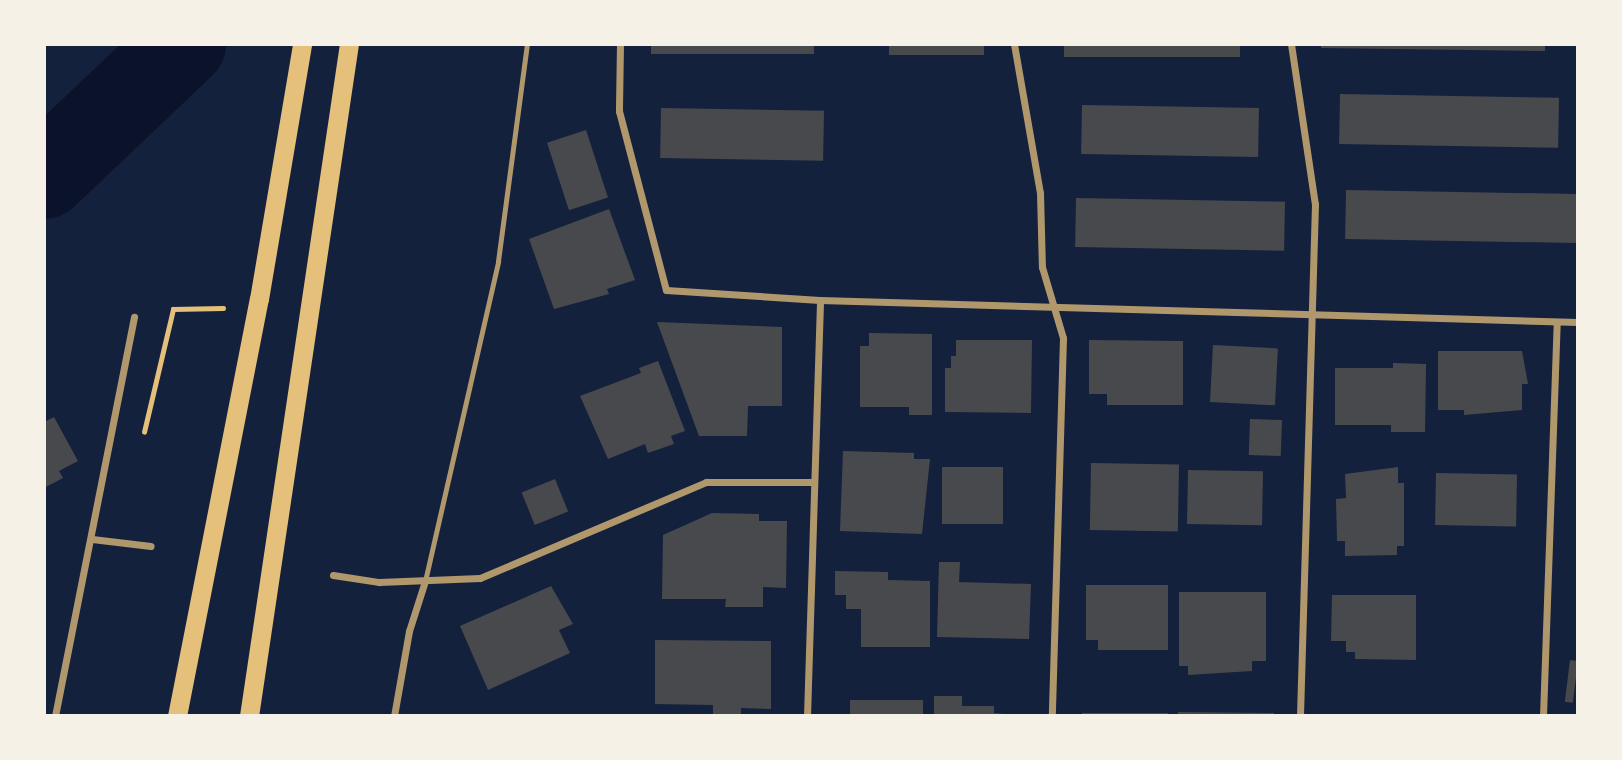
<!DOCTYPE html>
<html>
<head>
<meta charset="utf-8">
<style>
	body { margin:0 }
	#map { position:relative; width:1622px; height:760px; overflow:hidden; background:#14213d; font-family:Roboto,sans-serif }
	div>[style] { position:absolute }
	.river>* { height:86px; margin:-43px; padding:0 43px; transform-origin:43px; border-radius:43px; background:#0b132b }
	.building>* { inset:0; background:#48494c; transform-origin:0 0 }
	.path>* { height:4.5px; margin:-2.25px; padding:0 2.25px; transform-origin:2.25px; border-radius:2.25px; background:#e5c07b }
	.service>* { height:5px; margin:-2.5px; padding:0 2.5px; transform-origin:2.5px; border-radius:2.5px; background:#b1986c }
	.minor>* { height:7px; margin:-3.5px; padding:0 3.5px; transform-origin:3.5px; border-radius:3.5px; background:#b1986c }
	.trunk>* { height:19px; margin:-9.5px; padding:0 9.5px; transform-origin:9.5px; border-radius:9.5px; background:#e5c07b }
	span { translate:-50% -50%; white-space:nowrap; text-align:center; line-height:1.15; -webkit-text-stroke:7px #f6f1e7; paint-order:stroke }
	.frame { position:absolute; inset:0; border:46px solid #f6f1e7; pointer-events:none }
</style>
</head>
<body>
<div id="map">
	<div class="river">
		<div style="left:44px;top:176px;width:192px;rotate:-43.5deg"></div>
	</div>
	<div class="building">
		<div style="left:651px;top:44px;width:163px;height:10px"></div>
		<div style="left:889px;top:44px;width:95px;height:11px"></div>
		<div style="left:1064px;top:44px;width:176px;height:13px"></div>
		<div style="clip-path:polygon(1321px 44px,1545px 44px,1545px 51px,1321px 48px)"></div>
		<div style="left:1340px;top:94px;width:219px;height:50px;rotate:1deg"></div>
		<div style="left:1082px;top:105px;width:177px;height:49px;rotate:1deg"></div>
		<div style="left:661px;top:108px;width:163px;height:50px;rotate:1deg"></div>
		<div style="left:586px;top:130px;width:71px;height:41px;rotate:72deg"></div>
		<div style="left:1346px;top:190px;width:231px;height:49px;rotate:1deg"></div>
		<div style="left:1076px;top:198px;width:209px;height:49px;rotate:1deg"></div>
		<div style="clip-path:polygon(609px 209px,635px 280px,607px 289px,609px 294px,554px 309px,529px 239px)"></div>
		<div style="clip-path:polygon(657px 322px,782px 327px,782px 406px,748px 406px,747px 436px,699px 436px)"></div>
		<div style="clip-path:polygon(869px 333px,932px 334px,932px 415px,909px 415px,909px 407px,860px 407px,860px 346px,869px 346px)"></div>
		<div style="clip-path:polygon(956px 340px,1032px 340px,1031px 413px,945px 412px,945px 368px,951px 368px,951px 356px,956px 356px)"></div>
		<div style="clip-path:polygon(1089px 340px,1183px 341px,1183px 405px,1107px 405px,1107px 394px,1089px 394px)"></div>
		<div style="left:1213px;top:345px;width:65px;height:57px;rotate:3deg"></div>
		<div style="clip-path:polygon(1438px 351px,1522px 351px,1528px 384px,1522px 384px,1522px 410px,1464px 415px,1464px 410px,1438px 410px)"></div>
		<div style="clip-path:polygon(658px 361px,685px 431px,671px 436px,674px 444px,648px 453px,645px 444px,608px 459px,580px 396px,641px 373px,639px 368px)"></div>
		<div style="clip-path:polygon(1393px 363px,1426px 364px,1425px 432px,1391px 432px,1391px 425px,1335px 425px,1335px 368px,1393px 368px)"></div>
		<div style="clip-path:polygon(54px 417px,78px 461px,59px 471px,63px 478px,44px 488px,44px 422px)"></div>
		<div style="left:1250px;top:419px;width:32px;height:36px;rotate:2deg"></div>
		<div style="clip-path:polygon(843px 451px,914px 453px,914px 459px,930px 459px,922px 534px,840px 531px)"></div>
		<div style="left:1091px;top:463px;width:88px;height:67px;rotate:1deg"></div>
		<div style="left:942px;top:467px;width:61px;height:57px"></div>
		<div style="clip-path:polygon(1398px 467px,1398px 483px,1404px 483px,1404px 546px,1397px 546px,1397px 555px,1345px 556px,1345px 541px,1337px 541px,1336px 499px,1346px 498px,1345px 474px)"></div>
		<div style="left:1188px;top:470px;width:75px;height:54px;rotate:1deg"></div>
		<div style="left:1436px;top:473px;width:81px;height:52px;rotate:1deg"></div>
		<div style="left:555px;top:479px;width:35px;height:36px;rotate:68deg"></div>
		<div style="clip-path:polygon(712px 513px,759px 514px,759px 521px,787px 521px,786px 588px,763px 587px,763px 607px,725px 607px,726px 599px,662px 599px,663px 535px)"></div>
		<div style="clip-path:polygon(939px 562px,960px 562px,959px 582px,1031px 584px,1029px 639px,937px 637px)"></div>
		<div style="clip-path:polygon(835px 571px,888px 572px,888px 580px,930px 581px,930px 647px,861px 647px,861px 609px,846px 609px,846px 595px,835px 595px)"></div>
		<div style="clip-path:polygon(1086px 585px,1168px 585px,1168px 650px,1098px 650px,1098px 640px,1086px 640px)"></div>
		<div style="clip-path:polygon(551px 586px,573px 624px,559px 630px,570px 653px,488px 690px,460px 626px)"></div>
		<div style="clip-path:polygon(1179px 592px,1266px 592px,1266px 661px,1252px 661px,1252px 671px,1188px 675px,1188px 666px,1179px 666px)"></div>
		<div style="clip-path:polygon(1332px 595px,1416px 595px,1416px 660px,1355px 659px,1355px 652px,1346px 652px,1346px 641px,1331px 641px)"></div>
		<div style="clip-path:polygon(655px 640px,771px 641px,771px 709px,741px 708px,741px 715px,713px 715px,713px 705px,655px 704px)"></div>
		<div style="left:1570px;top:660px;width:8px;height:42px;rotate:7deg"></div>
		<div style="clip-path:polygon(934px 696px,962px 696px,962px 706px,994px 706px,994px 713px,1026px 716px,934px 716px)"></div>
		<div style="left:850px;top:700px;width:73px;height:16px"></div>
		<div style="clip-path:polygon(1178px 712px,1274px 713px,1274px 716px,1178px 716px)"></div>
		<div style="left:1082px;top:713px;width:86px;height:3px"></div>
	</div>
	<div class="path">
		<div style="left:144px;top:432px;width:126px;rotate:-76.7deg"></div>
		<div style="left:173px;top:309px;width:50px;rotate:-1.1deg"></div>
	</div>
	<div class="service">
		<div style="left:425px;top:581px;width:328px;rotate:-77.1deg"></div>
		<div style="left:498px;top:261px;width:219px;rotate:-82.4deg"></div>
	</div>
	<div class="minor">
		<div style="left:620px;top:44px;width:67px;rotate:90.9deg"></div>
		<div style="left:619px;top:111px;width:185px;rotate:75.3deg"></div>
		<div style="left:666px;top:290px;width:154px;rotate:3.7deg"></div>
		<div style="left:820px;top:300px;width:758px;rotate:1.66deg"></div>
		<div style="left:1014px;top:44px;width:151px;rotate:80.1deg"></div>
		<div style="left:1040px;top:193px;width:74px;rotate:88.5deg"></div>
		<div style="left:1042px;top:267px;width:74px;rotate:73.5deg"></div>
		<div style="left:1063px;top:338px;width:378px;rotate:91.7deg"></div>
		<div style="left:1291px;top:44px;width:162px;rotate:81.5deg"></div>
		<div style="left:1315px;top:204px;width:512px;rotate:91.68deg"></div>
		<div style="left:92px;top:539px;width:59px;rotate:6.8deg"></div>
		<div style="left:333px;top:575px;width:47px;rotate:8.7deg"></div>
		<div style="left:379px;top:582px;width:101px;rotate:-2.3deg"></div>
		<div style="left:480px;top:578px;width:246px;rotate:-23deg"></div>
		<div style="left:706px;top:482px;width:108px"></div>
		<div style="left:55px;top:716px;width:407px;rotate:-78.8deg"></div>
		<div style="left:394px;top:716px;width:86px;rotate:-80deg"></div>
		<div style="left:409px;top:631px;width:52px;rotate:-72.3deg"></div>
		<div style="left:807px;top:716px;width:416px;rotate:-88.2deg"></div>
		<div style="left:1543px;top:716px;width:394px;rotate:-88deg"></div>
	</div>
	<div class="trunk">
		<div style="left:177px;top:716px;width:425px;rotate:-78.9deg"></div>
		<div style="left:259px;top:299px;width:259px;rotate:-80.4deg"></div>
		<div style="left:249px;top:716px;width:679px;rotate:-81.54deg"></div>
	</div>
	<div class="frame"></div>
</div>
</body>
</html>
